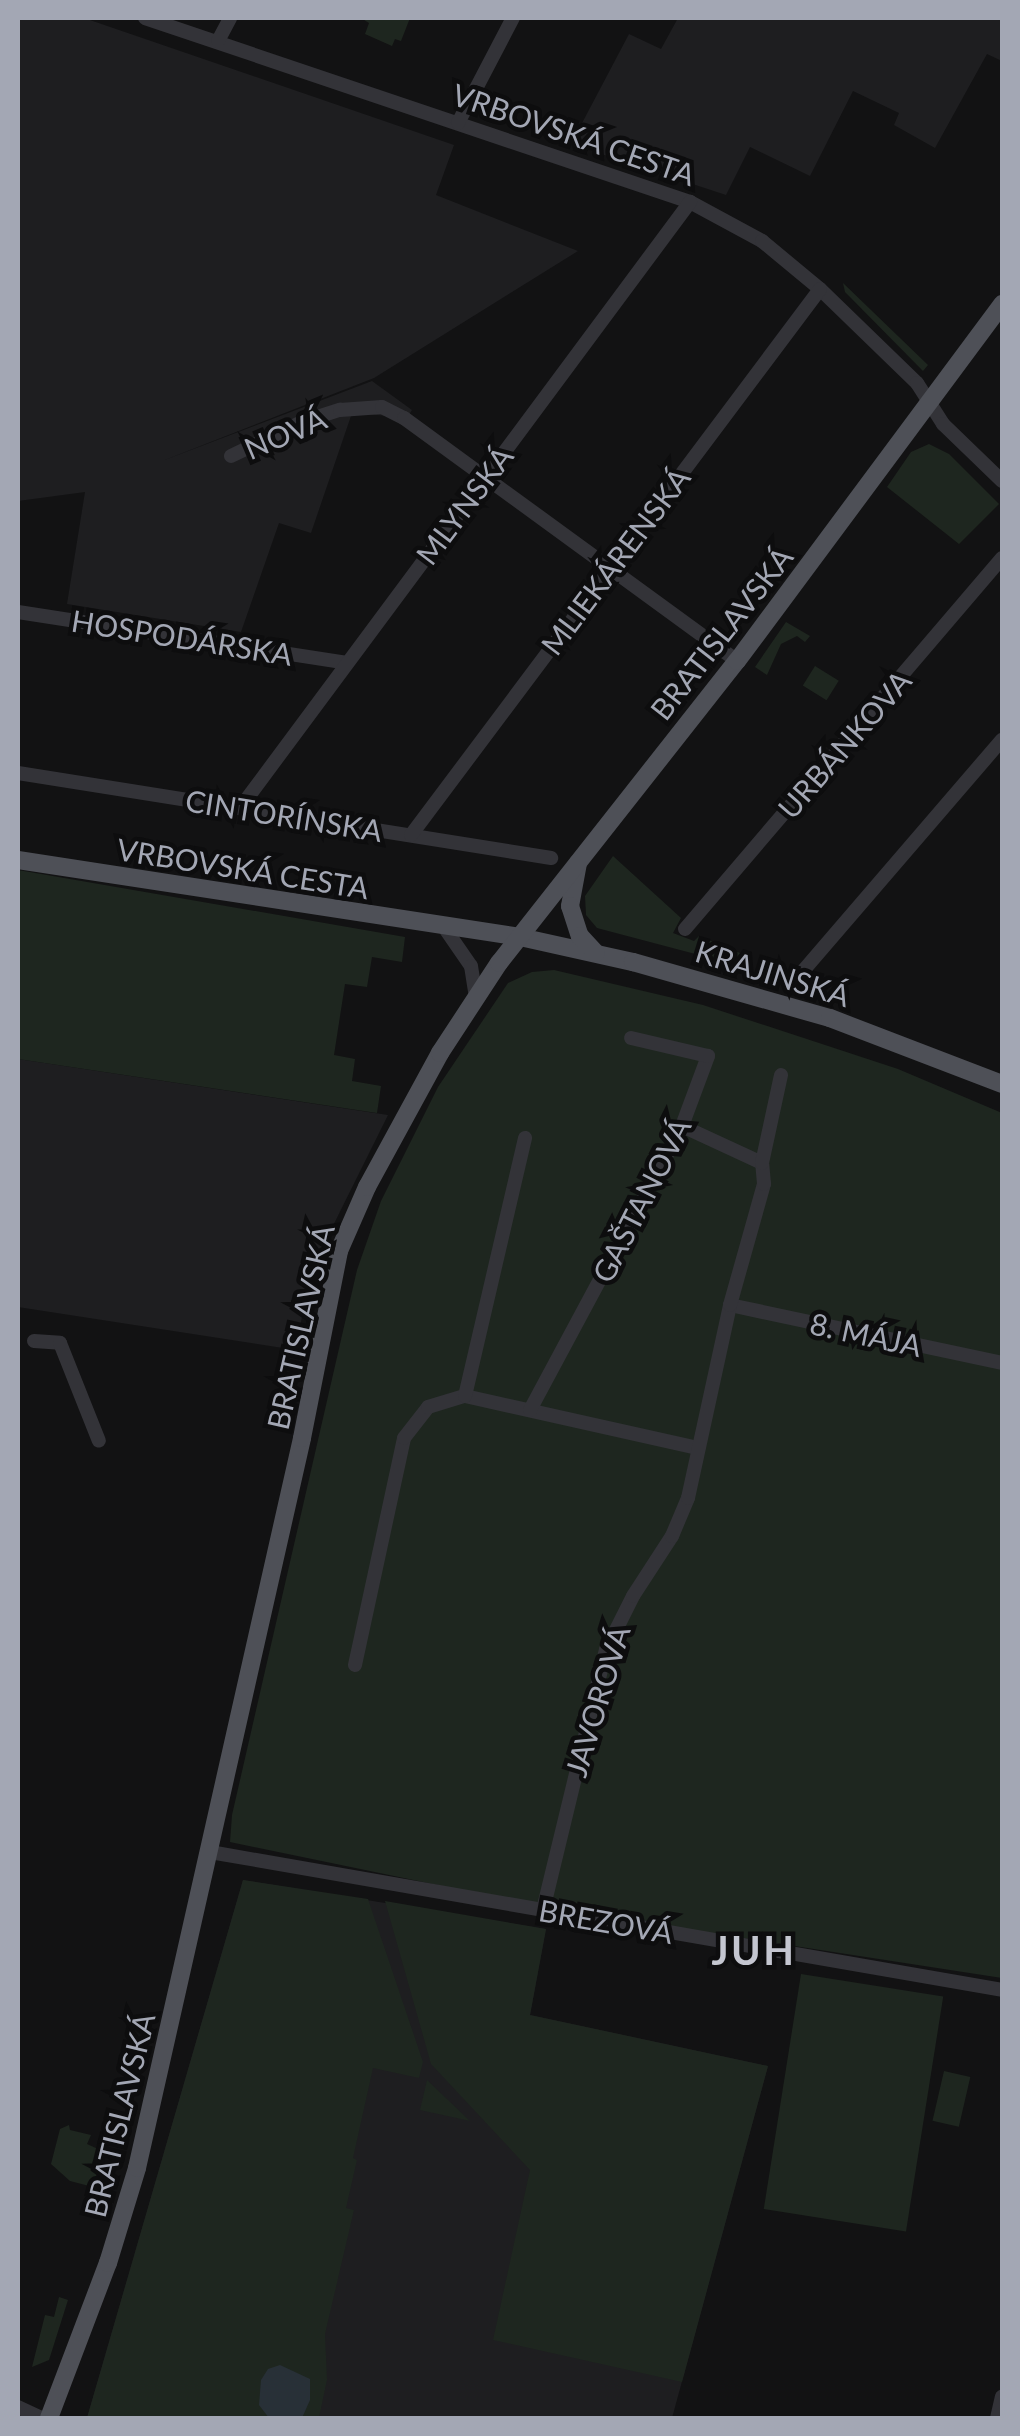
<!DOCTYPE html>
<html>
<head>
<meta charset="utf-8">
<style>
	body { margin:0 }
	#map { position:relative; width:1020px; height:2436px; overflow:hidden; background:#121213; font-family:Lato,sans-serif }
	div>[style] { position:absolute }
	.built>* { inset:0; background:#1e1e20 }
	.green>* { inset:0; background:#1e261f; transform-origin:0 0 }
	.water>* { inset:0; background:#283037 }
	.minor>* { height:14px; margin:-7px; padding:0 7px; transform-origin:7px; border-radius:7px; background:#333338 }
	.major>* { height:18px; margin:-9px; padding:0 9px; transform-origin:9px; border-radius:9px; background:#4e5057 }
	span { translate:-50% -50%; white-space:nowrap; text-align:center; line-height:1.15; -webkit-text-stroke:9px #0d0d0e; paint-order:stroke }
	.street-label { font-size:30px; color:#a3a7b4 }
	.district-label { font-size:40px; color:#c4c6d0; font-weight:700; letter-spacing:2.5px }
	.frame { position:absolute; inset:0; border:20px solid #a3a7b4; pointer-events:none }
</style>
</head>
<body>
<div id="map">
	<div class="built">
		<div style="clip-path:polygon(18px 18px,84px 18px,454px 145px,436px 195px,578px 251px,374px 378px,162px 461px,372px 381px,412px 410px,403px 424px,389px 416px,352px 413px,311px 533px,279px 523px,241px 632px,67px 604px,85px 492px,18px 501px)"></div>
		<div style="clip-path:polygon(678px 18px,1002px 18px,1002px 61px,987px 54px,935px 148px,894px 125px,899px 113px,853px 91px,810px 176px,750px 147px,726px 195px,571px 144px,629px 34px,661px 49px)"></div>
		<div style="clip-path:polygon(18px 1059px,388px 1115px,310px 1272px,296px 1350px,18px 1307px)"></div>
		<div style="clip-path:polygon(243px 1880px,546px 1929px,530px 2015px,768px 2066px,672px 2418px,87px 2418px)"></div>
	</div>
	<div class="green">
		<div style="clip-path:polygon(361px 18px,410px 18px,401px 41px,395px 39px,392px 46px,365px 34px,369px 23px)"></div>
		<div style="clip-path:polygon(843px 283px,928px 365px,923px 371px,845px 292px)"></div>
		<div style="clip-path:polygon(929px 444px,949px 454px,999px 504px,959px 544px,887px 487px,911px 452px)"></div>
		<div style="clip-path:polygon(786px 622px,810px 636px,805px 642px,797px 636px,781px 644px,767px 675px,755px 667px)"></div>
		<div style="left:815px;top:666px;width:28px;height:23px;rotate:32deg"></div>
		<div style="clip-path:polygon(613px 856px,681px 918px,673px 933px,694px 941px,699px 936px,740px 953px,752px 969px,597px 928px,586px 915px,585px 896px)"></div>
		<div style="clip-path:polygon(18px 870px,405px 937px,402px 962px,372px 957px,367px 987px,345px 984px,334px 1055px,355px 1059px,352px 1081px,381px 1086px,377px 1113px,18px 1059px)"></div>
		<div style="clip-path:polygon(554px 970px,703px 1005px,898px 1069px,1002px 1113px,1002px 1978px,548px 1908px,230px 1842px,232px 1815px,357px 1270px,381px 1201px,438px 1087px,508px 983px,532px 972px)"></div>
		<div style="clip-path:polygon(243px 1880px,368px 1899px,423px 2062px,419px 2078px,373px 2068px,353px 2158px,357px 2160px,346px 2208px,354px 2210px,325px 2334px,327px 2380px,319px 2418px,87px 2418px)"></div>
		<div style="clip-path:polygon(385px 1901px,546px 1929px,530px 2015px,768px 2066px,682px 2382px,493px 2340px,530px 2170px,431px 2064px)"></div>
		<div style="left:801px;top:1974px;width:144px;height:238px;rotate:9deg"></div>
		<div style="left:944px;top:2071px;width:27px;height:51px;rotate:13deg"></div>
		<div style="clip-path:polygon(427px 2080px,470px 2121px,420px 2110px)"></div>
		<div style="clip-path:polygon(69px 2125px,70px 2130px,91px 2135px,87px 2144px,98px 2149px,105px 2136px,107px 2139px,93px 2187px,70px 2181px,51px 2164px,60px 2129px)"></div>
		<div style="clip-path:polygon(59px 2297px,68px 2300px,49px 2360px,32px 2367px,45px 2315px,54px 2317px)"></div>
	</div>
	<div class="water">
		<div style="clip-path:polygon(280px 2365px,310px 2379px,310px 2400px,302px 2418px,269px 2418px,259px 2405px,261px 2380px,268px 2369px)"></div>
	</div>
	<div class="minor">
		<div style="left:145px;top:18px;width:575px;rotate:18.66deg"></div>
		<div style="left:690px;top:202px;width:82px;rotate:28.4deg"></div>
		<div style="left:762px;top:241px;width:75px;rotate:39.6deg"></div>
		<div style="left:820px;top:289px;width:135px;rotate:44.1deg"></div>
		<div style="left:917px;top:383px;width:49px;rotate:57.6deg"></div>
		<div style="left:943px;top:424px;width:82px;rotate:44deg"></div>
		<div style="left:218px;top:41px;width:26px;rotate:-62deg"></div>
		<div style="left:458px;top:123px;width:119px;rotate:-62.4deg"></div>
		<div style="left:231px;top:456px;width:79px;rotate:-25.6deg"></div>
		<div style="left:302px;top:422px;width:40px;rotate:-18deg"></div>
		<div style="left:340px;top:410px;width:42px;rotate:-4.1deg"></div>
		<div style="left:382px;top:407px;width:25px;rotate:27deg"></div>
		<div style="left:404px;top:418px;width:412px;rotate:36.1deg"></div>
		<div style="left:18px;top:612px;width:333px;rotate:8.8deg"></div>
		<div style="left:18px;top:773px;width:540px;rotate:9.06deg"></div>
		<div style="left:240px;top:808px;width:755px;rotate:-53.4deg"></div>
		<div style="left:411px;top:835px;width:682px;rotate:-53.16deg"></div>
		<div style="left:444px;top:927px;width:47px;rotate:55.3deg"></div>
		<div style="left:471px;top:966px;width:32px;rotate:81deg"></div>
		<div style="left:685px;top:929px;width:488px;rotate:-49.5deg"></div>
		<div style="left:803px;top:971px;width:305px;rotate:-49.3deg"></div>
		<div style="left:682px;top:1126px;width:88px;rotate:24.8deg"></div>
		<div style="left:730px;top:1305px;width:278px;rotate:12deg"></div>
		<div style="left:34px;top:1341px;width:26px;rotate:4deg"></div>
		<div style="left:60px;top:1343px;width:105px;rotate:68.3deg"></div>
		<div style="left:465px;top:1396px;width:239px;rotate:12.6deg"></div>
		<div style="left:530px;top:1410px;width:322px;rotate:-61.8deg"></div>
		<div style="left:682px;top:1126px;width:75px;rotate:-69.6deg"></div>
		<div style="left:708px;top:1056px;width:79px;rotate:-166.8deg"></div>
		<div style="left:355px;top:1665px;width:232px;rotate:-77.8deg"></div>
		<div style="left:404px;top:1438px;width:39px;rotate:-52deg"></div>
		<div style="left:428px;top:1407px;width:39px;rotate:-17deg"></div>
		<div style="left:465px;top:1396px;width:265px;rotate:-76.9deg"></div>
		<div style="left:210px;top:1852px;width:804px;rotate:9.88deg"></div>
		<div style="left:543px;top:1910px;width:268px;rotate:-76.4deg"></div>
		<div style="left:606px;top:1650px;width:60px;rotate:-63.4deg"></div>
		<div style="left:633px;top:1596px;width:72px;rotate:-57deg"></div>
		<div style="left:672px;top:1536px;width:41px;rotate:-67.2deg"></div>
		<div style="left:688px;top:1498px;width:198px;rotate:-77.7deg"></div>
		<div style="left:730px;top:1305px;width:126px;rotate:-74.3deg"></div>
		<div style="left:764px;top:1184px;width:21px;rotate:-95deg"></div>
		<div style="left:762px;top:1163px;width:90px;rotate:-77.8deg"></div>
		<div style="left:18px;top:2407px;width:26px;rotate:25deg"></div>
		<div style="left:997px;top:2418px;width:22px;rotate:-77deg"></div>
	</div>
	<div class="major">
		<div style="left:18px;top:860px;width:508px;rotate:8.72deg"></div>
		<div style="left:520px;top:937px;width:116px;rotate:12.5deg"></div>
		<div style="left:633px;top:962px;width:205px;rotate:15.9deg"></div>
		<div style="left:830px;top:1018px;width:184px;rotate:21deg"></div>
		<div style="left:578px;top:863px;width:44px;rotate:100.5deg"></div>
		<div style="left:570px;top:906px;width:32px;rotate:72deg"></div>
		<div style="left:580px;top:936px;width:23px;rotate:47deg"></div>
		<div style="left:49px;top:2418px;width:166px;rotate:-69.2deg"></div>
		<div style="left:108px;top:2263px;width:99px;rotate:-73deg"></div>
		<div style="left:137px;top:2168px;width:748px;rotate:-77.26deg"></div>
		<div style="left:302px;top:1438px;width:191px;rotate:-78.8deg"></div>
		<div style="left:339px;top:1251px;width:70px;rotate:-66.4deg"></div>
		<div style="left:367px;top:1187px;width:153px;rotate:-61.4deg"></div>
		<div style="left:440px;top:1053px;width:108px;rotate:-56.8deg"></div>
		<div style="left:499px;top:963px;width:385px;rotate:-51.8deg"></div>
		<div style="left:737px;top:661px;width:445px;rotate:-53.4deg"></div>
	</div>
	<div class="street-label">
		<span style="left:574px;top:134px;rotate:19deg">VRBOVSKÁ CESTA</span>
		<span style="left:285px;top:433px;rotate:-23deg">NOVÁ</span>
		<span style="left:464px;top:505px;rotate:-53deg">MLYNSKÁ</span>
		<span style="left:615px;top:561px;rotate:-53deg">MLIEKÁRENSKÁ</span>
		<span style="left:721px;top:633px;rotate:-52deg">BRATISLAVSKÁ</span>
		<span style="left:182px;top:637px;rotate:9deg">HOSPODÁRSKA</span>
		<span style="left:844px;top:744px;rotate:-49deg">URBÁNKOVA</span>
		<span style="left:284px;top:815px;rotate:9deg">CINTORÍNSKA</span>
		<span style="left:243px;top:868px;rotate:9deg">VRBOVSKÁ CESTA</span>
		<span style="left:773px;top:973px;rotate:17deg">KRAJINSKÁ</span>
		<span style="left:641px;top:1200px;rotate:-63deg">GAŠTANOVÁ</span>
		<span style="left:300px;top:1327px;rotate:-77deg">BRATISLAVSKÁ</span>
		<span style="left:866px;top:1334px;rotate:12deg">8. MÁJA</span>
		<span style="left:597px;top:1701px;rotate:-73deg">JAVOROVÁ</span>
		<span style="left:606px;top:1921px;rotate:10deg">BREZOVÁ</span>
		<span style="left:119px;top:2115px;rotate:-76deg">BRATISLAVSKÁ</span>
	</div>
	<div class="district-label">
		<span style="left:754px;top:1950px">JUH</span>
	</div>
	<div class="frame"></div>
</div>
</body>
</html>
